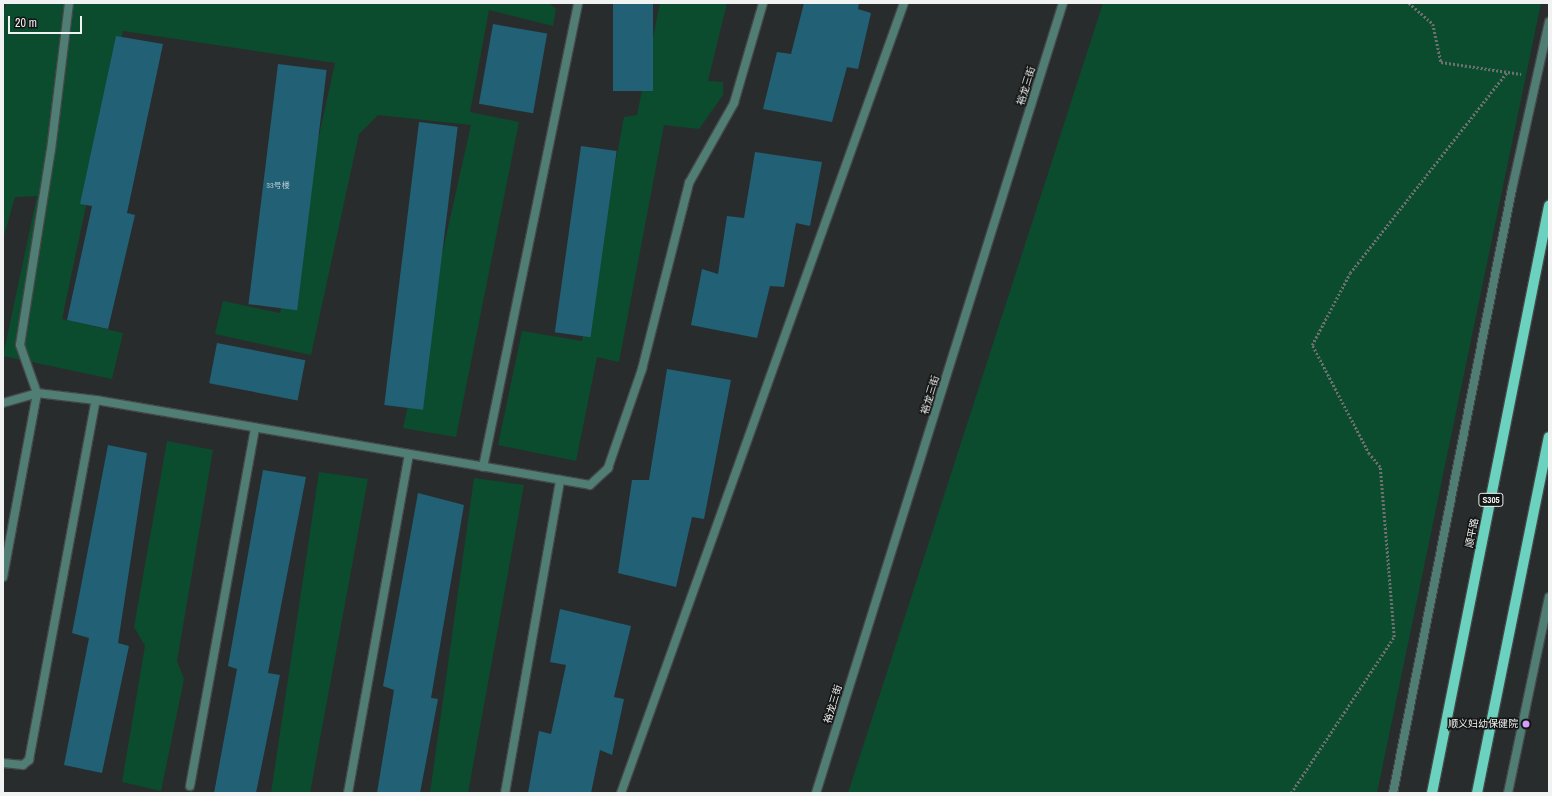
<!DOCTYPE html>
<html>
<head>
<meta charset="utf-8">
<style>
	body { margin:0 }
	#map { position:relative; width:1552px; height:796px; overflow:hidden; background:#292c2c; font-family:"Archivo Narrow","Noto Sans SC",sans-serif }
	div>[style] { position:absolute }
	.green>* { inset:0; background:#0b4c2f }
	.building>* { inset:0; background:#216075; transform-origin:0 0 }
	.path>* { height:2.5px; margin-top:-1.25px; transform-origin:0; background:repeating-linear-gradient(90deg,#6e7171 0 2px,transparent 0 4px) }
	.roads { filter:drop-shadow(1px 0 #454848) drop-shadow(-1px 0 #454848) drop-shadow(0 1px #454848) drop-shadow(0 -1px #454848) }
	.lane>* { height:8px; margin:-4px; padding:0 4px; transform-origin:4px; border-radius:4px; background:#507e75 }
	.street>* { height:8px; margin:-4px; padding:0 4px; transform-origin:4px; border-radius:4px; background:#507e75 }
	.primary>* { height:10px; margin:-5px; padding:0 5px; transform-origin:5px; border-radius:5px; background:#6bd2bf }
	.dots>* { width:11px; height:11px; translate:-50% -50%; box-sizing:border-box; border:2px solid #131414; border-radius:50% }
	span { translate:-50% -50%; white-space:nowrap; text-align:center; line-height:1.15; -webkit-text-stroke:3px #131414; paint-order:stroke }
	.number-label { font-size:8px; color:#bdced4 }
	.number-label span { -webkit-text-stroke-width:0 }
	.shield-label span { padding:1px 3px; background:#131414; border:1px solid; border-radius:3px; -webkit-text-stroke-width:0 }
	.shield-label { font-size:9px; color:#f1f3f3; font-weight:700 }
	.street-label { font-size:10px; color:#f1f3f3 }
	.poi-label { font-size:10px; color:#f1f3f3 }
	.right { translate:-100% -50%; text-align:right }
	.frame { position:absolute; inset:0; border:4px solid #f1f3f3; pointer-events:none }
	.scale { position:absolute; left:8px; top:16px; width:74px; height:18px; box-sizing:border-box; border:2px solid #f1f3f3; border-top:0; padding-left:5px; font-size:12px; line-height:14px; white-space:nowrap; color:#f1f3f3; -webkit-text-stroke:3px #131414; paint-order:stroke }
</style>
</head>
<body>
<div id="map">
	<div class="green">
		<div style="clip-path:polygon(6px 3px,549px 3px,556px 9px,553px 26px,489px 10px,470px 112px,519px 122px,456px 437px,403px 428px,471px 125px,378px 115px,359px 134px,311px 355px,215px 334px,223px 301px,280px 313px,335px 63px,123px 31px,62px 319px,123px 333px,112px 379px,3px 356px,37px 196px,15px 197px,3px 239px,3px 16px)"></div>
		<div style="clip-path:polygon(660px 3px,727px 3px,708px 81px,723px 82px,723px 95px,699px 129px,664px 125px,619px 362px,597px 357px,576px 461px,498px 445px,522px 331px,582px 341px,624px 117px,637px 115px)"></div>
		<div style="clip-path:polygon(1103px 3px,1541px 3px,1377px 793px,848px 793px)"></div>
		<div style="clip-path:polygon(167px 441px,213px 450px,177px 661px,184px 679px,161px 791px,122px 782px,145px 646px,134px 627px)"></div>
		<div style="clip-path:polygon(319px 472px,368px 479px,310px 793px,271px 793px)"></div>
		<div style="clip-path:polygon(474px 478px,524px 485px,468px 793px,430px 793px)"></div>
	</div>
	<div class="building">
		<div style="left:613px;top:3px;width:40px;height:88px"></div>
		<div style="clip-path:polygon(804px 3px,859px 3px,858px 9px,871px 13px,858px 69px,847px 67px,832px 122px,763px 109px,777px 52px,791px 54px)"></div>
		<div style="left:493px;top:24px;width:55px;height:81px;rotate:10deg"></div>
		<div style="clip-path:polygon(116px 36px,163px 44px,127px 213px,135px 215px,108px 329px,67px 320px,92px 206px,80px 204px)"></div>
		<div style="left:278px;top:64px;width:49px;height:242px;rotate:7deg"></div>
		<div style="left:419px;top:122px;width:39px;height:285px;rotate:7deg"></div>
		<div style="left:581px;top:146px;width:36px;height:188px;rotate:8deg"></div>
		<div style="clip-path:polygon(755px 152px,822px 162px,810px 226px,796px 223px,784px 287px,770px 286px,757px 338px,691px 325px,702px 269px,718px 274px,727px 216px,744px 218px)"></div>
		<div style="left:217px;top:343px;width:90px;height:41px;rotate:11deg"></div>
		<div style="clip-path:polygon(667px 369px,731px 380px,704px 519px,692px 517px,676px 587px,618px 573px,632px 480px,649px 480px)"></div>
		<div style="clip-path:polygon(108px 445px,147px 453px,118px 643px,129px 646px,102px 773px,64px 765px,89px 638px,72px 633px)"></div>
		<div style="clip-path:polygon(263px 470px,306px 477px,268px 673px,280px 675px,256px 793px,214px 793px,237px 669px,228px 666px)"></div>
		<div style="clip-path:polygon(418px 493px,464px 505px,431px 698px,438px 699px,420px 793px,377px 793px,394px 690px,383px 686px)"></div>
		<div style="clip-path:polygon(560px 609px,631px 626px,614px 697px,624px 699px,612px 755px,600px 750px,591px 793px,528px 793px,539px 731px,551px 734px,566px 665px,550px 662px)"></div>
	</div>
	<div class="path">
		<div style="left:1409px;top:3px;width:32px;rotate:41deg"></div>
		<div style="left:1433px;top:24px;width:39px;rotate:78deg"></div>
		<div style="left:1441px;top:62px;width:81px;rotate:8.5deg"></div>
		<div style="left:1291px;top:793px;width:187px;rotate:-56.6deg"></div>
		<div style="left:1394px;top:637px;width:171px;rotate:-94.7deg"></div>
		<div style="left:1380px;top:467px;width:17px;rotate:-130deg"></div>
		<div style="left:1369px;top:454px;width:123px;rotate:-117.6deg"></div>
		<div style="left:1312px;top:345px;width:81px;rotate:-62.2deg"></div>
		<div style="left:1350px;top:273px;width:255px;rotate:-52deg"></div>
	</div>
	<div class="roads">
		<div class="lane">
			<div style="left:3px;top:403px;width:35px;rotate:-16deg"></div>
			<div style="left:37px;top:393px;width:59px;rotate:6.8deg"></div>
			<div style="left:96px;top:400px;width:501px;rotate:9.76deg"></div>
			<div style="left:590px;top:485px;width:25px;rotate:-43deg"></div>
			<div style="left:608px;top:468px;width:105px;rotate:-71deg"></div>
			<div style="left:642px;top:369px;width:192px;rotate:-75.8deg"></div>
			<div style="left:689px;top:183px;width:92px;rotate:-60.6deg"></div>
			<div style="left:734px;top:103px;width:104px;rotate:-73.8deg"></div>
			<div style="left:483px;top:467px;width:474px;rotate:-78.4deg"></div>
			<div style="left:3px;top:577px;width:187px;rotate:-79.5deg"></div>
			<div style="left:37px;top:393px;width:51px;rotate:-109.5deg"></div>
			<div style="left:20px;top:345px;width:197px;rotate:-81deg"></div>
			<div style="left:51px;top:150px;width:148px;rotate:-83deg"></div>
			<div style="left:3px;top:763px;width:20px;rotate:6deg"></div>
			<div style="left:23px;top:765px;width:8px;rotate:-40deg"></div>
			<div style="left:29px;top:760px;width:366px;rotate:-79.5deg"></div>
			<div style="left:190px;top:786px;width:364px;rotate:-79.7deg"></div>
			<div style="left:348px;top:793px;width:344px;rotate:-79.8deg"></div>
			<div style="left:505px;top:793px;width:318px;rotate:-80deg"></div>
			<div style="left:1393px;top:793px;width:616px;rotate:-78.85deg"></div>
			<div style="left:1512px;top:189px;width:171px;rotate:-77.5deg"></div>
		</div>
		<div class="street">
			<div style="left:621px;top:793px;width:839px;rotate:-70.29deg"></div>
			<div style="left:816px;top:793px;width:828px;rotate:-72.64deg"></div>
			<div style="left:1508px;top:793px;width:200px;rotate:-78.2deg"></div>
		</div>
		<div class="primary">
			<div style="left:1432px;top:793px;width:599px;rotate:-78.73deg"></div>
			<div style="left:1477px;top:793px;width:363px;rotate:-78.6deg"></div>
		</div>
	</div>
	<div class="dots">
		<div style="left:1526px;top:724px;background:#d79bf9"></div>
	</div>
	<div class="number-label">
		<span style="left:278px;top:186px">33号楼</span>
	</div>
	<div class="shield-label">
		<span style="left:1491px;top:500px">S305</span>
	</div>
	<div class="street-label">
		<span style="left:1026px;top:86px;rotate:-73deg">裕龙三街</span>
		<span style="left:930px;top:395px;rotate:-73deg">裕龙三街</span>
		<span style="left:1472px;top:533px;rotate:-79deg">顺平路</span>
		<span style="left:833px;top:704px;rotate:-73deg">裕龙三街</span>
	</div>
	<div class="poi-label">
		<span class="right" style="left:1518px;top:724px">顺义妇幼保健院</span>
	</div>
	<div class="frame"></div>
	<div class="scale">20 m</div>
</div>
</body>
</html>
